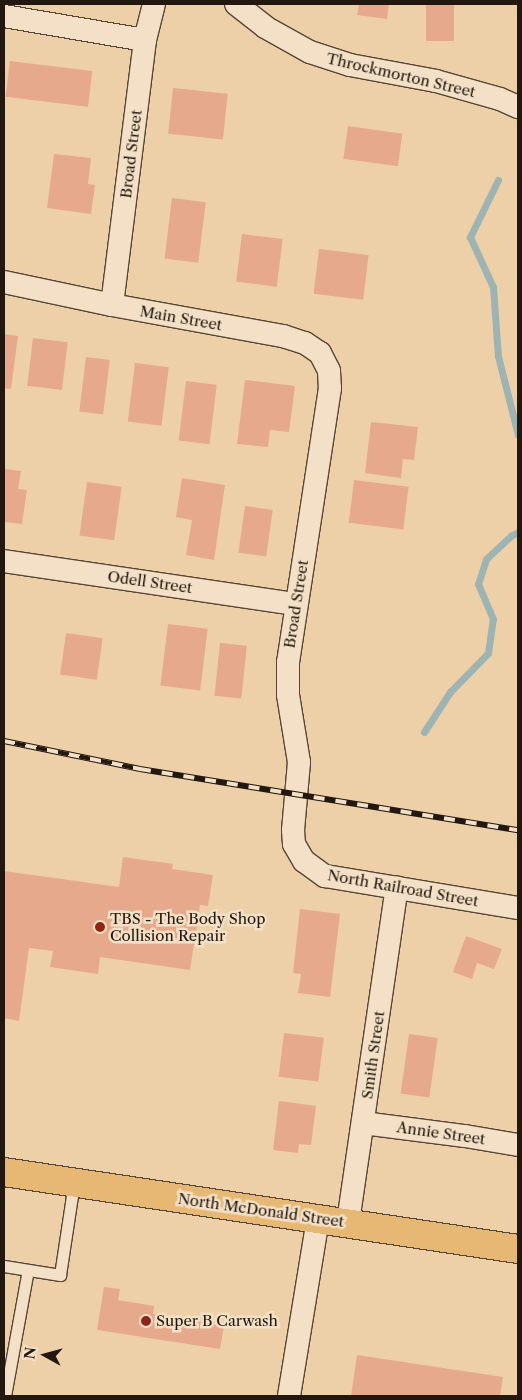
<!DOCTYPE html>
<html>
<head>
<meta charset="utf-8">
<style>
	body { margin:0 }
	#map { position:relative; width:522px; height:1400px; overflow:hidden; background:#edd0a7; font-family:"Libre Caslon Text",serif }
	div>[style] { position:absolute }
	.stream>* { height:7px; margin:-3.5px; padding:0 3.5px; transform-origin:3.5px; border-radius:3.5px; background:#9db4b2 }
	.building>* { inset:0; background:#e7a98b; transform-origin:0 0 }
	.roads { filter:drop-shadow(1px 0 #554636) drop-shadow(-1px 0 #554636) drop-shadow(0 1px #554636) drop-shadow(0 -1px #554636) }
	.lane>* { height:11px; margin:-5.5px; padding:0 5.5px; transform-origin:5.5px; border-radius:5.5px; background:#f3e0c6 }
	.street>* { height:22px; margin:-11px; padding:0 11px; transform-origin:11px; border-radius:11px; background:#f3e0c6 }
	.primary>* { height:28px; margin:-14px; padding:0 14px; transform-origin:14px; border-radius:14px; background:#e6b874 }
	.rail>* { height:5.5px; margin-top:-2.75px; transform-origin:0; background:repeating-linear-gradient(90deg,#f3e0c6 0 11px,#221810 0 22px); box-sizing:border-box; border-block:1px solid #221810 }
	.dots>* { width:14px; height:14px; translate:-50% -50%; box-sizing:border-box; border:2px solid #f3e0c6; border-radius:50% }
	span { translate:-50% -50%; white-space:nowrap; text-align:center; line-height:1.15; -webkit-text-stroke:5px #f3e0c6; paint-order:stroke }
	.street-label { font-size:15px; color:#221810 }
	.poi-label { font-size:15px; color:#221810 }
	.left { translate:0 -50%; text-align:left }
	.frame { position:absolute; inset:0; border:5px solid #221810; pointer-events:none }
	.north { position:absolute; left:20px; top:1330px; width:50px; height:50px; -webkit-text-stroke:4px #f3e0c6; paint-order:stroke; rotate:277deg; font-size:14px; font-weight:700; line-height:20px; text-align:center; color:#221810 }
	.north::after { content:''; display:block; margin:auto; width:18px; height:22px; background:#221810; clip-path:polygon(50% 0,100% 100%,50% 72%,0 100%) }
</style>
</head>
<body>
<div id="map">
	<div class="stream">
		<div style="left:498px;top:180px;width:64px;rotate:116.2deg"></div>
		<div style="left:470px;top:237px;width:55px;rotate:65.3deg"></div>
		<div style="left:493px;top:287px;width:69px;rotate:85.9deg"></div>
		<div style="left:498px;top:356px;width:81px;rotate:75.8deg"></div>
		<div style="left:424px;top:732px;width:48px;rotate:-57deg"></div>
		<div style="left:450px;top:692px;width:54px;rotate:-45.7deg"></div>
		<div style="left:488px;top:653px;width:34px;rotate:-82deg"></div>
		<div style="left:493px;top:619px;width:38px;rotate:-113deg"></div>
		<div style="left:478px;top:584px;width:26px;rotate:-72deg"></div>
		<div style="left:486px;top:559px;width:35px;rotate:-43deg"></div>
		<div style="left:512px;top:535px;width:7px;rotate:-27deg"></div>
	</div>
	<div class="building">
		<div style="clip-path:polygon(359px 4px,389px 4px,387px 19px,357px 15px)"></div>
		<div style="left:426px;top:4px;width:28px;height:37px"></div>
		<div style="left:10px;top:61px;width:83px;height:36px;rotate:7deg"></div>
		<div style="left:173px;top:88px;width:55px;height:46px;rotate:6deg"></div>
		<div style="left:348px;top:126px;width:55px;height:33px;rotate:8deg"></div>
		<div style="clip-path:polygon(54px 154px,91px 158px,88px 184px,95px 185px,91px 214px,47px 208px)"></div>
		<div style="left:172px;top:198px;width:34px;height:61px;rotate:7deg"></div>
		<div style="left:242px;top:234px;width:41px;height:48px;rotate:7deg"></div>
		<div style="left:319px;top:249px;width:50px;height:45px;rotate:7deg"></div>
		<div style="clip-path:polygon(4px 334px,18px 336px,11px 389px,4px 388px)"></div>
		<div style="left:33px;top:338px;width:35px;height:48px;rotate:7deg"></div>
		<div style="left:86px;top:357px;width:24px;height:55px;rotate:7deg"></div>
		<div style="left:135px;top:363px;width:34px;height:59px;rotate:7deg"></div>
		<div style="clip-path:polygon(245px 380px,295px 386px,289px 432px,270px 430px,268px 447px,237px 444px)"></div>
		<div style="left:186px;top:381px;width:31px;height:60px;rotate:7deg"></div>
		<div style="clip-path:polygon(371px 422px,418px 427px,414px 460px,403px 459px,401px 478px,365px 473px)"></div>
		<div style="clip-path:polygon(4px 469px,21px 471px,18px 489px,27px 490px,22px 524px,4px 522px)"></div>
		<div style="clip-path:polygon(182px 478px,225px 485px,214px 560px,186px 555px,192px 520px,176px 517px)"></div>
		<div style="left:354px;top:480px;width:55px;height:43px;rotate:7deg"></div>
		<div style="left:87px;top:482px;width:35px;height:54px;rotate:8deg"></div>
		<div style="left:245px;top:506px;width:28px;height:47px;rotate:8deg"></div>
		<div style="left:168px;top:624px;width:40px;height:62px;rotate:7deg"></div>
		<div style="left:66px;top:633px;width:37px;height:42px;rotate:8deg"></div>
		<div style="left:220px;top:643px;width:27px;height:53px;rotate:6deg"></div>
		<div style="clip-path:polygon(123px 857px,173px 864px,172px 869px,213px 875px,208px 906px,200px 905px,190px 970px,100px 957px,98px 974px,50px 967px,53px 951px,29px 948px,19px 1021px,4px 1018px,4px 871px,119px 887px)"></div>
		<div style="clip-path:polygon(300px 909px,340px 914px,330px 997px,298px 993px,301px 974px,293px 973px)"></div>
		<div style="clip-path:polygon(466px 936px,502px 949px,494px 969px,477px 963px,472px 979px,453px 972px)"></div>
		<div style="left:284px;top:1033px;width:40px;height:44px;rotate:7deg"></div>
		<div style="left:409px;top:1034px;width:29px;height:60px;rotate:8deg"></div>
		<div style="clip-path:polygon(279px 1101px,316px 1106px,311px 1145px,299px 1144px,298px 1153px,273px 1150px)"></div>
		<div style="clip-path:polygon(104px 1287px,120px 1289px,118px 1300px,154px 1306px,153px 1314px,224px 1326px,220px 1349px,97px 1330px)"></div>
		<div style="clip-path:polygon(357px 1355px,503px 1377px,500px 1396px,351px 1396px)"></div>
	</div>
	<div class="roads">
		<div class="lane">
			<div style="left:4px;top:1266px;width:57px;rotate:9.1deg"></div>
			<div style="left:60px;top:1275px;width:94px;rotate:-81.4deg"></div>
			<div style="left:5px;top:1396px;width:128px;rotate:-79.7deg"></div>
		</div>
		<div class="street">
			<div style="left:236px;top:4px;width:37px;rotate:38deg"></div>
			<div style="left:265px;top:27px;width:51px;rotate:29.1deg"></div>
			<div style="left:310px;top:52px;width:42px;rotate:18deg"></div>
			<div style="left:350px;top:65px;width:87px;rotate:10.5deg"></div>
			<div style="left:436px;top:81px;width:66px;rotate:15.7deg"></div>
			<div style="left:500px;top:99px;width:20px;rotate:24deg"></div>
			<div style="left:4px;top:16px;width:143px;rotate:9.7deg"></div>
			<div style="left:4px;top:282px;width:110px;rotate:12deg"></div>
			<div style="left:112px;top:305px;width:174px;rotate:10.3deg"></div>
			<div style="left:283px;top:336px;width:23px;rotate:18deg"></div>
			<div style="left:305px;top:343px;width:18px;rotate:34deg"></div>
			<div style="left:320px;top:353px;width:20px;rotate:63deg"></div>
			<div style="left:329px;top:371px;width:17px;rotate:87deg"></div>
			<div style="left:330px;top:388px;width:277px;rotate:98.7deg"></div>
			<div style="left:288px;top:662px;width:33px;rotate:90deg"></div>
			<div style="left:288px;top:695px;width:68px;rotate:80.7deg"></div>
			<div style="left:299px;top:762px;width:68px;rotate:95deg"></div>
			<div style="left:293px;top:830px;width:14px;rotate:86deg"></div>
			<div style="left:294px;top:844px;width:20px;rotate:60deg"></div>
			<div style="left:304px;top:861px;width:26px;rotate:36deg"></div>
			<div style="left:325px;top:876px;width:196px;rotate:9.4deg"></div>
			<div style="left:112px;top:305px;width:267px;rotate:-82.9deg"></div>
			<div style="left:145px;top:40px;width:37px;rotate:-76deg"></div>
			<div style="left:4px;top:561px;width:294px;rotate:8.4deg"></div>
			<div style="left:363px;top:1123px;width:103px;rotate:7.3deg"></div>
			<div style="left:465px;top:1136px;width:54px;rotate:9.6deg"></div>
			<div style="left:348px;top:1222px;width:338px;rotate:-81.7deg"></div>
			<div style="left:289px;top:1396px;width:180px;rotate:-80.7deg"></div>
		</div>
		<div class="primary">
			<div style="left:4px;top:1172px;width:520px;rotate:8.52deg"></div>
		</div>
	</div>
	<div class="rail">
		<div style="left:4px;top:741px;width:139px;rotate:11.6deg"></div>
		<div style="left:140px;top:769px;width:383px;rotate:9.2deg"></div>
	</div>
	<div class="dots">
		<div style="left:100px;top:927px;background:#8f2418"></div>
		<div style="left:146px;top:1321px;background:#8f2418"></div>
	</div>
	<div class="street-label">
		<span style="left:401px;top:75px;rotate:13deg">Throckmorton Street</span>
		<span style="left:131px;top:154px;rotate:-83deg">Broad Street</span>
		<span style="left:181px;top:318px;rotate:10deg">Main Street</span>
		<span style="left:150px;top:582px;rotate:8deg">Odell Street</span>
		<span style="left:296px;top:604px;rotate:-81deg">Broad Street</span>
		<span style="left:403px;top:888px;rotate:10deg">North Railroad Street</span>
		<span style="left:373px;top:1055px;rotate:-82deg">Smith Street</span>
		<span style="left:441px;top:1133px;rotate:8deg">Annie Street</span>
		<span style="left:261px;top:1210px;rotate:8deg">North McDonald Street</span>
	</div>
	<div class="poi-label">
		<span class="left" style="left:110px;top:927px">TBS - The Body Shop<br>Collision Repair</span>
		<span class="left" style="left:156px;top:1321px">Super B Carwash</span>
	</div>
	<div class="frame"></div>
	<div class="north">N</div>
</div>
</body>
</html>
